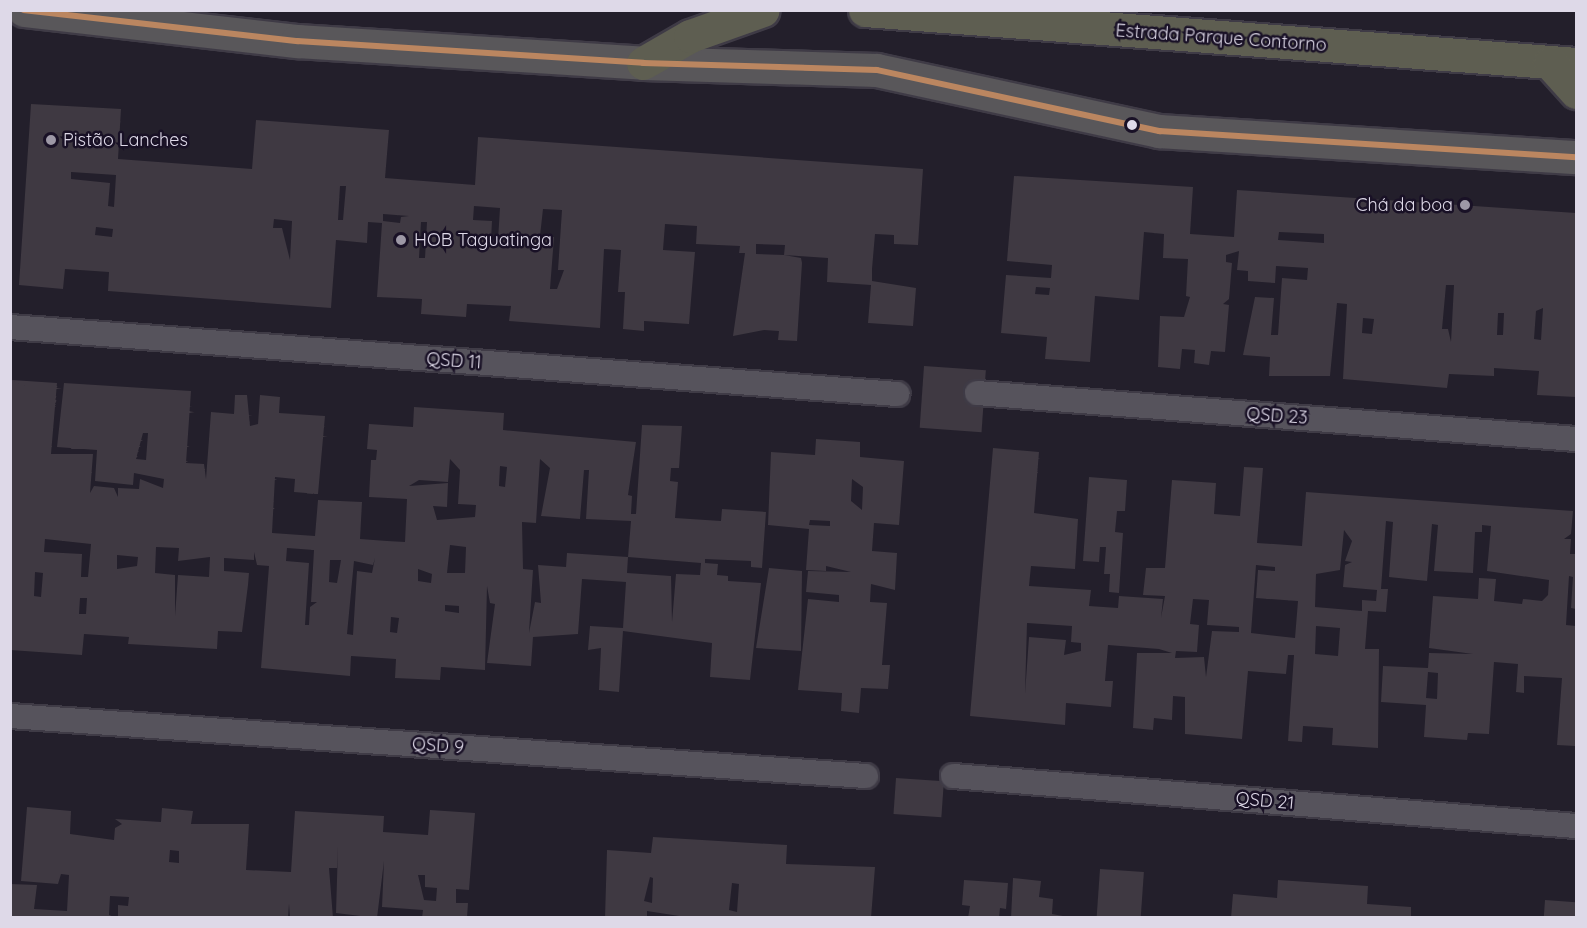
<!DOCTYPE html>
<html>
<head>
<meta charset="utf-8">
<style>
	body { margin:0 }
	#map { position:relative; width:1587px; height:928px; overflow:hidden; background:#231f2b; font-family:Quicksand,sans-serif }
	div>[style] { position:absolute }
	.building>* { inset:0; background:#3f3942; transform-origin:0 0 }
	.roads { filter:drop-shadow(2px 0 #3f3b46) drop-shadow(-2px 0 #3f3b46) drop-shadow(0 2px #3f3b46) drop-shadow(0 -2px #3f3b46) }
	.street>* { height:24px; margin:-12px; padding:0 12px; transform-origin:12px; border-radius:12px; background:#56535c }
	.secondary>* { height:33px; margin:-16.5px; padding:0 16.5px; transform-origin:16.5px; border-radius:16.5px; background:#59575a }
	.highway>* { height:33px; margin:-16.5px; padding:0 16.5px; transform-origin:16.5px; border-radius:16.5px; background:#5e5e51 }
	.bus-1>* { height:6px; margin:-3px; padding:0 3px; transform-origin:3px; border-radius:3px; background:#bb8660 }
	.dots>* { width:16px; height:16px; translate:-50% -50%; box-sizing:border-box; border:3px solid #191126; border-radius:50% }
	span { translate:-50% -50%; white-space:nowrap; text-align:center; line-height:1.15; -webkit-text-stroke:5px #191126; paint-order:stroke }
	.street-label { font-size:18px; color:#ded9e8 }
	.poi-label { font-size:18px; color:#ded9e8 }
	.left { translate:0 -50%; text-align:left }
	.right { translate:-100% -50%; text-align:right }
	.frame { position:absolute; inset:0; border:12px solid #ded9e8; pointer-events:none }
</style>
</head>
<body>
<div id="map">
	<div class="building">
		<div style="clip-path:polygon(evenodd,31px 104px,121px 109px,118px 159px,252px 169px,256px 120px,389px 130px,385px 178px,475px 185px,478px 137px,923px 169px,918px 245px,894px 244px,894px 235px,875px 234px,872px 269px,872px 281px,916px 288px,913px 326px,868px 323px,871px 285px,827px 282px,828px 258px,784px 255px,801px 258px,802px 263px,797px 341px,778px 340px,779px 331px,764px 330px,733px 336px,745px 253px,739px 253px,740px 246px,696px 244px,697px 226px,665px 224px,663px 250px,695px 252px,689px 324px,644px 321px,644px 331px,623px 329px,625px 292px,618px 292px,621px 250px,604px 249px,600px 328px,509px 321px,511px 306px,467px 304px,466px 317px,421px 314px,422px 299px,377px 297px,382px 223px,368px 222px,367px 243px,336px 240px,331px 308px,108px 291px,109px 272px,65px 269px,63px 289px,19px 285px,31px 104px,71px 172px,116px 175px,114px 207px,108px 206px,110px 183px,71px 179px,71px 172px,31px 104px,340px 186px,346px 186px,343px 220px,338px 220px,340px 186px,31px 104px,474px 206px,500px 208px,498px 240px,491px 240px,492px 221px,473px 220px,474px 206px,31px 104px,543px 209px,562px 210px,558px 270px,564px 270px,557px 289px,550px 289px,554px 237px,540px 236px,543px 209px,31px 104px,383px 214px,409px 216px,401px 217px,400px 223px,383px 221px,383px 214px,31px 104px,274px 219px,292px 221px,290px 260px,282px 228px,273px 228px,274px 219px,31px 104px,421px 222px,427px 222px,425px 258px,419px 258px,421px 222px,31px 104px,96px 227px,113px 229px,112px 237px,95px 235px,96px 227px,31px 104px,756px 244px,785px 245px,784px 255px,756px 254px,756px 244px)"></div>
		<div style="clip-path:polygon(evenodd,1014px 176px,1193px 187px,1190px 234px,1234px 237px,1237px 190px,1576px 213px,1576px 397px,1537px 395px,1539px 371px,1494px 368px,1494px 376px,1449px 374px,1447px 388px,1343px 379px,1347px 304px,1337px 303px,1330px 376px,1269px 376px,1270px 357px,1243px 355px,1255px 297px,1274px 298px,1271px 335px,1278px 335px,1282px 278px,1307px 280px,1308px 268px,1276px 266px,1275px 283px,1248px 281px,1248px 271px,1237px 270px,1239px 251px,1226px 255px,1226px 262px,1232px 263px,1229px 299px,1223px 304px,1229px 305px,1225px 352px,1211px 351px,1209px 365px,1194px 363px,1195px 350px,1182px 349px,1180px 369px,1158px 367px,1160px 316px,1184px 317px,1190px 297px,1186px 296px,1188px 259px,1194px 253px,1188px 259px,1163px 258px,1164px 234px,1144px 232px,1139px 300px,1095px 296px,1090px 362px,1045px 359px,1047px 337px,1001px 333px,1006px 275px,1051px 278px,1052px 265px,1007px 261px,1014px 176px,1279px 232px,1324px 234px,1324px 243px,1278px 240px,1279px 232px,1014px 176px,1446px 285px,1454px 285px,1451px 342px,1448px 329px,1442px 329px,1446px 285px,1014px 176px,1036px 287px,1050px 288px,1049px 295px,1035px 294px,1036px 287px,1014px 176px,1543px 308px,1541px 340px,1534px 339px,1536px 311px,1543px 308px,1014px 176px,1498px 313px,1504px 313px,1503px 335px,1497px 335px,1498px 313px,1014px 176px,1363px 318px,1374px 319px,1372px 334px,1362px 333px,1363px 318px)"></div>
		<div style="left:924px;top:366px;width:62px;height:62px;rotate:4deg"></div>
		<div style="clip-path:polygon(evenodd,12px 380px,57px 383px,51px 454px,93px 454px,90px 493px,94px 486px,114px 488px,118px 497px,118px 488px,139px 489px,140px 479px,163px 488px,164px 479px,134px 473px,133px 485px,95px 481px,97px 450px,57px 447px,64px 383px,191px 391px,186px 463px,204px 464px,206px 479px,211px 412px,234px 414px,235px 395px,247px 395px,250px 426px,258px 424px,260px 395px,280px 397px,279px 413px,325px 416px,318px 494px,294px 492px,295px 479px,275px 477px,272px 533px,315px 536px,318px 500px,362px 502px,360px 539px,387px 541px,405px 542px,407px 499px,369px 497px,371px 460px,376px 460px,377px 450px,367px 449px,369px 424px,413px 427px,414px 407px,504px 413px,503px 430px,636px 442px,628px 495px,632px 496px,631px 514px,636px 514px,642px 425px,682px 426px,679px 468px,671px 468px,670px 481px,678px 482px,675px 518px,721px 521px,722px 509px,766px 512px,762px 568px,751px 567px,751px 561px,705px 559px,705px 563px,718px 564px,717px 575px,728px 576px,728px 581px,761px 583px,750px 680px,710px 677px,712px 643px,623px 631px,619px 692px,599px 690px,601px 648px,588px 650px,590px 626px,623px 628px,626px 582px,582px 579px,578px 634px,533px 637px,531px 666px,487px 663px,495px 604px,490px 603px,487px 586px,485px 670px,441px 667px,440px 680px,395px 678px,396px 659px,351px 656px,350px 676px,261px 668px,269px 566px,257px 565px,254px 552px,254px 560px,224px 558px,224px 571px,249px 573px,248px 585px,242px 632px,218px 631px,217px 649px,128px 644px,129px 637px,84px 634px,82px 655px,10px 650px,12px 380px,143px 433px,148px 433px,146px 460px,136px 459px,143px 433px,12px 380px,450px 459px,460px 470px,458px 504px,476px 505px,475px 517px,437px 520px,433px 506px,447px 507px,448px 483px,409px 486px,419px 480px,448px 482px,450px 459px,12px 380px,540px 459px,550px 468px,541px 516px,580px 519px,584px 470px,589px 470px,586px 519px,631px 521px,628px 557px,701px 563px,700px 575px,676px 574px,672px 622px,671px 576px,627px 573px,628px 557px,567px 553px,566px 567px,538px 565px,541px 603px,535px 602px,529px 633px,533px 570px,523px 569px,522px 522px,536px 523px,540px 459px,12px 380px,500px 466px,507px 467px,505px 487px,499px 486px,500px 466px,12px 380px,45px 539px,91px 544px,88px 577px,81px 577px,82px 554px,44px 552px,45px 539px,12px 380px,450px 545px,466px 547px,465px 573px,447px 573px,450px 545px,12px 380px,156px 547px,179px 548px,178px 561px,210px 557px,209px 577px,178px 575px,175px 616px,175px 575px,155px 573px,156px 547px,12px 380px,287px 548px,314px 550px,311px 602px,317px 602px,310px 607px,309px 625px,305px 625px,309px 563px,286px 561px,287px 548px,12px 380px,117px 555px,138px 557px,137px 566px,117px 569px,117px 555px,12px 380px,375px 558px,372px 573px,357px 571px,353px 635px,347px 634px,354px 561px,373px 565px,375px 558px,12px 380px,330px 560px,341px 560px,337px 583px,329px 582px,330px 560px,12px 380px,418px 569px,432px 574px,431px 583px,418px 581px,418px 569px,12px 380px,35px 572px,43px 573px,41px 597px,34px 596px,35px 572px,12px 380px,80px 598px,87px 598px,86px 614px,79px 614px,80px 598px,12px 380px,445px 605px,459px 606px,459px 613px,445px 611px,445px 605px,12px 380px,391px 617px,399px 618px,397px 633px,390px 632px,391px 617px)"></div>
		<div style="clip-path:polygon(evenodd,816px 439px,860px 442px,860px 457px,904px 461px,899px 525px,874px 523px,872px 551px,897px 553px,895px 590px,871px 584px,870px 602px,887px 603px,882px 665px,890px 665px,888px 689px,861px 688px,859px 713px,841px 711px,842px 693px,798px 690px,808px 599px,839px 602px,839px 595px,806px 592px,808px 571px,851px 572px,826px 566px,826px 571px,806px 570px,809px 529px,768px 525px,771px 452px,815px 455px,816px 439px,852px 479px,863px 487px,862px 510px,851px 501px,852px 479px,816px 439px,810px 520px,830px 521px,830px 526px,809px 525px,810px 520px)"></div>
		<div style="clip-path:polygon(evenodd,993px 448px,1039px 452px,1034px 513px,1078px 519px,1075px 569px,1031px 566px,1029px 586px,1091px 590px,1089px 606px,1118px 608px,1119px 596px,1163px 599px,1161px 618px,1165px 596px,1143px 595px,1146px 568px,1165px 568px,1172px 480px,1216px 483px,1214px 514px,1240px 516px,1244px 467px,1263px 468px,1257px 543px,1302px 546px,1306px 492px,1573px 511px,1571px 534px,1564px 539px,1571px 539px,1570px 554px,1576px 554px,1576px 609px,1571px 608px,1573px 577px,1569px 576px,1566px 625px,1576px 626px,1575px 746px,1557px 745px,1562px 678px,1524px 676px,1524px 693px,1516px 692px,1518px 664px,1494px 662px,1489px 734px,1468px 733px,1467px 740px,1424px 737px,1426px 705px,1381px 702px,1383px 666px,1428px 668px,1429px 653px,1473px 654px,1429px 648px,1433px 596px,1478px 599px,1479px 578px,1496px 579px,1494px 601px,1522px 604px,1523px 599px,1542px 601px,1548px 595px,1549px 580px,1487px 571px,1491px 526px,1482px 525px,1482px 532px,1475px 532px,1473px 573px,1434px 571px,1438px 525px,1432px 524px,1427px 581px,1389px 577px,1393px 522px,1386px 521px,1381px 589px,1388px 589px,1386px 612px,1368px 611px,1365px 649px,1379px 649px,1378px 748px,1332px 745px,1333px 728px,1303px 726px,1302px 742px,1288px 741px,1294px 655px,1288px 655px,1286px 674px,1248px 671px,1242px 739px,1185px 734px,1185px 697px,1173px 696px,1172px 720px,1154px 718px,1153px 730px,1133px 728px,1137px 653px,1172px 653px,1159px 649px,1108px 645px,1105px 681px,1113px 681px,1111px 707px,1066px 703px,1065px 725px,970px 716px,993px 448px,1344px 530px,1352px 541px,1345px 561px,1352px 562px,1345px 565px,1343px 587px,1377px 590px,1376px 601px,1362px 600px,1362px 611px,1315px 607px,1316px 574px,1340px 570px,1344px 530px,993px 448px,1256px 565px,1275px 567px,1275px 571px,1258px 570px,1256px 598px,1298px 601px,1295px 638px,1251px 633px,1256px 565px,993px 448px,1193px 599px,1209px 600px,1207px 625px,1239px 627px,1239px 632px,1212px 631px,1206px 677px,1204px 657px,1175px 658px,1176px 651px,1197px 652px,1199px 625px,1190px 624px,1193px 599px,993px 448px,1027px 623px,1072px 626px,1071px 642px,1081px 643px,1081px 651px,1064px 655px,1066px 640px,1029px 637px,1025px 694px,1027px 623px,993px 448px,1316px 626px,1340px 628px,1338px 656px,1315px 654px,1316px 626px,993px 448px,1428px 672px,1438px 673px,1437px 699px,1426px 698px,1428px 672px)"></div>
		<div style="clip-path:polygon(1089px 477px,1127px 480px,1125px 511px,1117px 511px,1115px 532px,1123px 533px,1119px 593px,1109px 592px,1110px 574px,1104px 574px,1106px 547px,1100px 547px,1099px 562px,1083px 561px)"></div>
		<div style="clip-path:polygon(769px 568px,802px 571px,801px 651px,756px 648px)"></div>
		<div style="left:896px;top:778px;width:48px;height:36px;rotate:4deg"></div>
		<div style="clip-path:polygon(evenodd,27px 807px,71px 811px,70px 834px,114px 840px,115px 828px,122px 824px,115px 819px,161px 822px,162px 808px,193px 811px,191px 824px,249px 824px,246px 870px,291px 872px,295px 811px,384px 816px,383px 832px,428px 835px,430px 810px,475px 813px,469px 890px,456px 889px,456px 903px,468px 903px,467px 918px,422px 918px,423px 910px,382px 907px,384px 861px,377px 918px,336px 913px,338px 846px,337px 868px,329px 868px,333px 918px,290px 918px,289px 904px,288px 918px,118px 918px,118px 905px,128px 906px,129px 897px,110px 896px,109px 915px,117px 918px,10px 918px,10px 884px,37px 885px,34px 909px,67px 911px,69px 875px,61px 874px,58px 884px,21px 881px,27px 807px,170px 850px,179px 851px,179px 863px,169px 862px,170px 850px,27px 807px,418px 875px,425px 875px,425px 887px,437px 888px,436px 901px,424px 900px,418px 875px)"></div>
		<div style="clip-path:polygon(evenodd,653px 837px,787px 845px,786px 864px,875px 867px,871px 918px,692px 918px,647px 911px,647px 918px,605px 918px,607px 850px,651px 853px,653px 837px,650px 877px,653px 878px,652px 903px,644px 901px,650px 877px,653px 837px,732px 883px,739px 884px,737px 912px,729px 910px,732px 883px)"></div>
		<div style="left:1100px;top:869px;width:44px;height:49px;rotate:4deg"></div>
		<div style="clip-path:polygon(1013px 878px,1041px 881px,1039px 897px,1053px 899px,1052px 914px,1074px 918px,1011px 918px)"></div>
		<div style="clip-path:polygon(964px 880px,1008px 883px,1006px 909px,1000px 908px,999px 918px,968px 918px,970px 906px,962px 905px)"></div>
		<div style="clip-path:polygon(1278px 880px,1368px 886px,1367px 904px,1411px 907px,1411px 918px,1231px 918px,1233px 894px,1277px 898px)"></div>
		<div style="left:1545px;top:900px;width:31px;height:18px;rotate:4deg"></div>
	</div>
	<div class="roads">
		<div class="street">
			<div style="left:10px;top:327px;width:890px;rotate:4.32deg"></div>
			<div style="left:977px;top:393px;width:601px;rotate:4.39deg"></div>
			<div style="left:10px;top:716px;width:858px;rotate:4.01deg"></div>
			<div style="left:953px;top:776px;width:625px;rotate:4.59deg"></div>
		</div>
		<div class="secondary">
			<div style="left:24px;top:10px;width:275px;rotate:6.5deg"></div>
			<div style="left:297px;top:41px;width:347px;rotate:3.6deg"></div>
			<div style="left:643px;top:63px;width:234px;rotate:1.7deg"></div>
			<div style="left:877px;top:70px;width:289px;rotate:12.2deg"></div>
			<div style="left:1159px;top:131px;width:418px;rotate:3.6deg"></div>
		</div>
		<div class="highway">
			<div style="left:865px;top:10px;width:713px;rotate:4.34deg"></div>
			<div style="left:643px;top:63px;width:54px;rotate:-29.9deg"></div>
			<div style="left:690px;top:36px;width:77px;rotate:-19.6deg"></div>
			<div style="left:1550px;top:63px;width:39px;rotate:48deg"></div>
		</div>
	</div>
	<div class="bus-1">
		<div style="left:24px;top:10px;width:275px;rotate:6.5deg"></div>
		<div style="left:297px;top:41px;width:347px;rotate:3.6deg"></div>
		<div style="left:643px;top:63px;width:234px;rotate:1.7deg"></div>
		<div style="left:877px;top:70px;width:289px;rotate:12.2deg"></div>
		<div style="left:1159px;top:131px;width:418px;rotate:3.6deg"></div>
	</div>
	<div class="dots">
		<div style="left:1132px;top:125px;background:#ded9e8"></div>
		<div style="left:51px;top:140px;background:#9d98a6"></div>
		<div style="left:1465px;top:205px;background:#9d98a6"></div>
		<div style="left:401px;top:240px;background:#9d98a6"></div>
	</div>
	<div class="street-label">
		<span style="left:1221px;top:38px;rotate:4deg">Estrada Parque Contorno</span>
		<span style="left:454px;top:361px;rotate:4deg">QSD 11</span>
		<span style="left:1277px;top:416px;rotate:4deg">QSD 23</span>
		<span style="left:438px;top:746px;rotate:4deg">QSD 9</span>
		<span style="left:1265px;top:801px;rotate:5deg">QSD 21</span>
	</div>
	<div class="poi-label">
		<span class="left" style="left:63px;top:140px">Pistão Lanches</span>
		<span class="right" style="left:1453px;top:205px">Chá da boa</span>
		<span class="left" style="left:414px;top:240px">HOB Taguatinga</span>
	</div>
	<div class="frame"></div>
</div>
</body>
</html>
